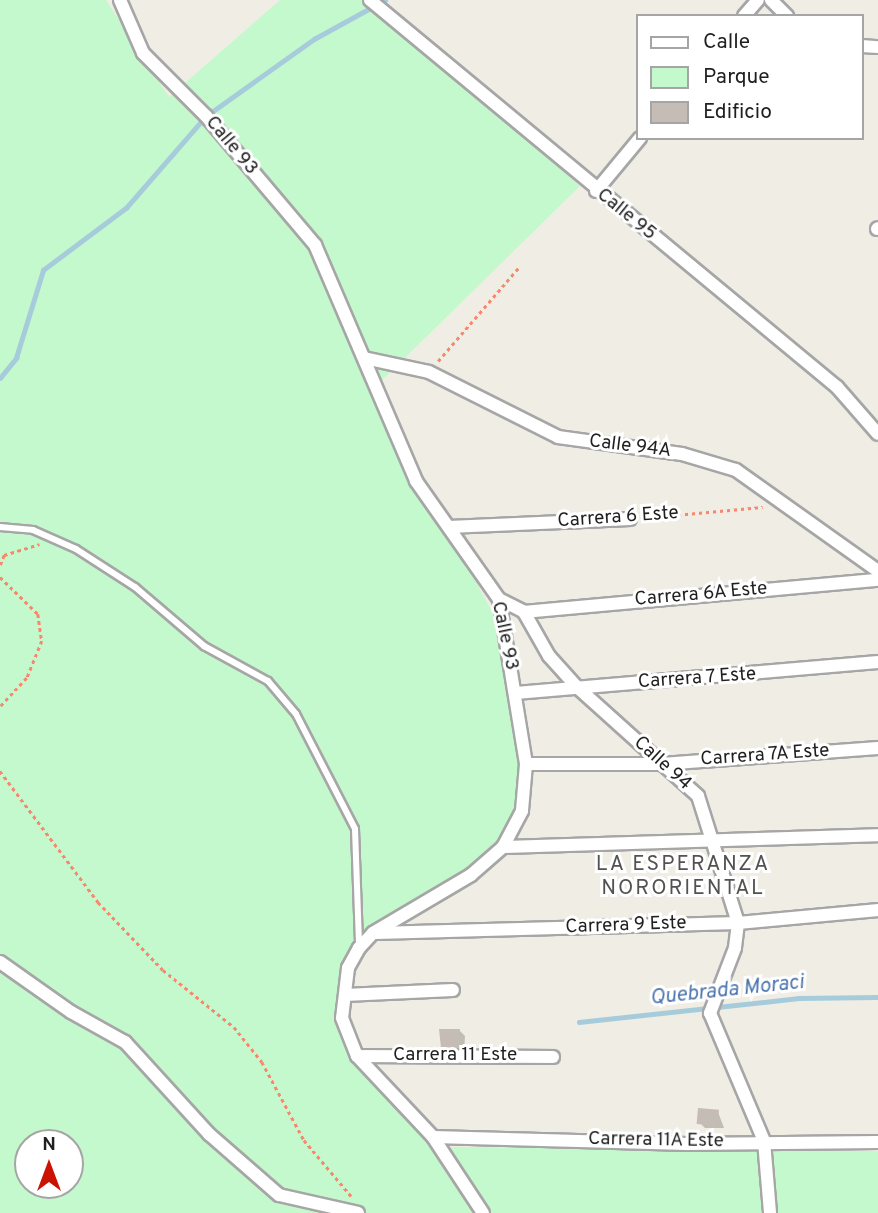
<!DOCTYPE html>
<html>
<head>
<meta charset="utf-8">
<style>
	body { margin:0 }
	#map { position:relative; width:878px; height:1213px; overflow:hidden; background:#f0ede5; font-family:Overpass,sans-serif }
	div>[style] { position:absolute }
	.park>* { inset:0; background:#c3f9cc }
	.shadow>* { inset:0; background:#0003 }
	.stream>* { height:4.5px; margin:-2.25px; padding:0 2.25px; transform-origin:2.25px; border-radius:2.25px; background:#a6ccdc }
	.building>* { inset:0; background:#c4bcb5; transform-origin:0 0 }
	.path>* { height:2.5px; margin-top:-1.25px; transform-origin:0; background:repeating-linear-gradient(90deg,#f8876e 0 3.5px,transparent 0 7px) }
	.roads { filter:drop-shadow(2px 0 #a6a6a6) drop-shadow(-2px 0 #a6a6a6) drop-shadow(0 2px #a6a6a6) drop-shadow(0 -2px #a6a6a6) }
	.service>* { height:6px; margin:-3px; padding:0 3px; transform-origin:3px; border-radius:3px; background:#fff }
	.minor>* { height:12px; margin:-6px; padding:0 6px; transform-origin:6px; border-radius:6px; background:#fff }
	span { translate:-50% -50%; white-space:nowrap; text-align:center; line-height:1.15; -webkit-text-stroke:6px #fff; paint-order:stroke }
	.street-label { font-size:19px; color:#1f1f1f }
	.neighbourhood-label { font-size:21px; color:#525252; letter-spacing:2px }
	.water-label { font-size:21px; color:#4c75ad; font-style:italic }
	.legend { position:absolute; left:636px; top:14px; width:228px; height:126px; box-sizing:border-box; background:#fff; border:2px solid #a5a5a5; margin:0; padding:9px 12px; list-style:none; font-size:21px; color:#1f1f1f }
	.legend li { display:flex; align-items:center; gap:14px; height:35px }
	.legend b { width:35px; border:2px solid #a5a5a5 }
	.north { position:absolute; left:14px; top:1129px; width:70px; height:70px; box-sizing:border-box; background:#fff; border:2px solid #a5a5a5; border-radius:50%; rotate:0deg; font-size:19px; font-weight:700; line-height:28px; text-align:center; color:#1f1f1f }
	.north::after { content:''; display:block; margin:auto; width:24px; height:32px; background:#ca1303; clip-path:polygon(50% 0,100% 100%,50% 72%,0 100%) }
</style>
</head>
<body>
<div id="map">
	<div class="park">
		<div style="clip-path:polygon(evenodd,0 0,106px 0,169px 97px,280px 0,378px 0,580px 186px,373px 389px,497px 621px,524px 712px,534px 778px,516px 845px,459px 893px,403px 920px,354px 960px,341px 1016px,362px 1072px,408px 1120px,446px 1147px,878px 1151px,878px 1213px,0 1213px,0 0,28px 1143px,70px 1143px,70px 1185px,28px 1185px,28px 1143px)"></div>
	</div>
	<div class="shadow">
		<div style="clip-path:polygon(460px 1031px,465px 1036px,464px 1052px,448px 1052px,442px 1047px)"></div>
		<div style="clip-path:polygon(718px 1112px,724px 1128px,705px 1128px,700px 1123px)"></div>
	</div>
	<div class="stream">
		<div style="left:0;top:378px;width:26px;rotate:-51deg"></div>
		<div style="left:16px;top:358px;width:92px;rotate:-72.9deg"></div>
		<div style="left:43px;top:270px;width:104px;rotate:-36.8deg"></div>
		<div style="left:126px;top:208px;width:122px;rotate:-49deg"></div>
		<div style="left:206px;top:116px;width:133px;rotate:-35.5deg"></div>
		<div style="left:314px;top:39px;width:81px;rotate:-28.8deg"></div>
		<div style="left:579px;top:1022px;width:221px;rotate:-6.2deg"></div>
		<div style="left:799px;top:998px;width:79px;rotate:-0.7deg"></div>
	</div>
	<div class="building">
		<div style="clip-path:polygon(439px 1029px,460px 1029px,459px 1048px,441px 1048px)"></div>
		<div style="left:698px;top:1108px;width:21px;height:16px;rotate:5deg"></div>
	</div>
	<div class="path">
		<div style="left:438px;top:361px;width:124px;rotate:-49.2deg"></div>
		<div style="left:643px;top:518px;width:120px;rotate:-5.3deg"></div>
		<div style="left:0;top:565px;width:11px;rotate:-68deg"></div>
		<div style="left:4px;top:555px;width:37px;rotate:-17deg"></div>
		<div style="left:0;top:577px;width:53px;rotate:44.2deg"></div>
		<div style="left:38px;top:614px;width:27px;rotate:82deg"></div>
		<div style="left:42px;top:641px;width:40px;rotate:112deg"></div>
		<div style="left:27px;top:678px;width:40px;rotate:133deg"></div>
		<div style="left:0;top:771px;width:164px;rotate:53.2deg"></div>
		<div style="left:98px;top:902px;width:94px;rotate:46.3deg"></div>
		<div style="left:163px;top:970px;width:91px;rotate:38.8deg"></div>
		<div style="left:234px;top:1027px;width:45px;rotate:51.3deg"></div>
		<div style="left:262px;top:1062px;width:89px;rotate:61.7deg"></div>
		<div style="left:304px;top:1140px;width:75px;rotate:49.9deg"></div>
	</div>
	<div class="roads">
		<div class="service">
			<div style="left:0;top:527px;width:33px;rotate:5deg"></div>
			<div style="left:33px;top:530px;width:47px;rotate:23.8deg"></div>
			<div style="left:76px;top:549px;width:70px;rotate:32.8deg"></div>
			<div style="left:135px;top:587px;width:91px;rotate:40.5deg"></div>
			<div style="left:204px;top:646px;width:73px;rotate:28.7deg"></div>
			<div style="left:268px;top:681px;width:43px;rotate:49.7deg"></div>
			<div style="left:296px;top:714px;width:129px;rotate:62.8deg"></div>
			<div style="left:355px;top:829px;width:116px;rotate:88deg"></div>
		</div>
		<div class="minor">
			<div style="left:120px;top:0;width:58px;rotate:66.5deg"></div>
			<div style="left:143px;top:53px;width:89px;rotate:45deg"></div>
			<div style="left:206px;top:116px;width:169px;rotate:49.8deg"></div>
			<div style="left:315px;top:245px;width:257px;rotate:66.8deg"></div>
			<div style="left:416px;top:481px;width:144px;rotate:54.9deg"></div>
			<div style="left:499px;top:599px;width:167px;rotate:80.7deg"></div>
			<div style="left:526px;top:764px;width:47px;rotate:94.9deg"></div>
			<div style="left:522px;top:811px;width:41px;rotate:117.8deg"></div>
			<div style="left:503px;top:847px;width:43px;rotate:138.8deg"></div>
			<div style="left:471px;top:875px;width:114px;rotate:149.4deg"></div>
			<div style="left:373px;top:933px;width:21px;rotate:133deg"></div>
			<div style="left:359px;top:948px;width:23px;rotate:119deg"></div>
			<div style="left:348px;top:968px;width:50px;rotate:96.8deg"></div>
			<div style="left:342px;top:1018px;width:41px;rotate:68.5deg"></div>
			<div style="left:357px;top:1056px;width:111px;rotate:46.8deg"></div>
			<div style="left:433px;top:1137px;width:91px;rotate:56.7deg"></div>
			<div style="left:370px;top:0;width:607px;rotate:39.65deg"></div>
			<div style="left:837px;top:387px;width:62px;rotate:48.9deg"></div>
			<div style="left:771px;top:0;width:23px;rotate:45deg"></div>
			<div style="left:744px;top:16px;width:21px;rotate:-49deg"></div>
			<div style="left:862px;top:46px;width:16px;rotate:4deg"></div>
			<div style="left:596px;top:191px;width:69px;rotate:-50.3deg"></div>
			<div style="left:877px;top:229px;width:1px;rotate:-45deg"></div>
			<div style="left:364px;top:358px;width:66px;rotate:12.2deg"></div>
			<div style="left:429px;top:372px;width:144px;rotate:26.7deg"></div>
			<div style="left:558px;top:437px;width:125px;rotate:7.8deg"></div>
			<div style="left:682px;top:454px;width:56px;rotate:16.5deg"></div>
			<div style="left:736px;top:470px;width:174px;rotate:35.4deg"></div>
			<div style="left:449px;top:527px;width:181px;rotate:-2.5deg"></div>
			<div style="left:499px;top:599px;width:28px;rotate:27deg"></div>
			<div style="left:524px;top:612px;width:51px;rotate:60.4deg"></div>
			<div style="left:549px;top:656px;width:42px;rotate:47.9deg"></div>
			<div style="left:577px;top:687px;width:163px;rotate:42deg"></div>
			<div style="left:698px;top:796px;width:133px;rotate:72.5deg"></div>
			<div style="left:738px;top:923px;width:25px;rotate:97deg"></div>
			<div style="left:735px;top:948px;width:70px;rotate:111deg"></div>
			<div style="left:710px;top:1013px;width:139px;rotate:67.1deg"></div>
			<div style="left:764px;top:1141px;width:72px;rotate:85.2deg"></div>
			<div style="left:524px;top:612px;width:355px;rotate:-5.2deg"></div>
			<div style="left:516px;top:693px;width:363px;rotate:-4.9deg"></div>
			<div style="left:526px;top:764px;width:135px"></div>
			<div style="left:661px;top:764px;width:218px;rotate:-4.2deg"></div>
			<div style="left:503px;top:847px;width:375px;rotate:-1.8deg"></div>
			<div style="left:376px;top:933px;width:362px;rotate:-1.6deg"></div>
			<div style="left:738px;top:923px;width:141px;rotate:-5.3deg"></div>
			<div style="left:0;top:962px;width:87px;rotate:35.2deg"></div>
			<div style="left:71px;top:1012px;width:62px;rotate:29.1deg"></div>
			<div style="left:125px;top:1042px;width:125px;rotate:47.6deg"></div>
			<div style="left:209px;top:1134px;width:93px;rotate:41.1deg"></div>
			<div style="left:279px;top:1195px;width:81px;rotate:12.8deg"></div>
			<div style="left:345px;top:995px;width:108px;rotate:-2.7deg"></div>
			<div style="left:357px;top:1056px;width:196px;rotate:0.3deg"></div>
			<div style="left:433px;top:1137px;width:254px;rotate:1.6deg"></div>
			<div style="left:687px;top:1144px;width:191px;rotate:-0.6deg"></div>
		</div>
	</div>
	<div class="street-label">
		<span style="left:231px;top:146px;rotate:50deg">Calle 93</span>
		<span style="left:626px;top:215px;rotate:39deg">Calle 95</span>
		<span style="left:630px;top:447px;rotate:7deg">Calle 94A</span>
		<span style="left:618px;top:518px;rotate:-4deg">Carrera 6 Este</span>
		<span style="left:701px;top:595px;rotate:-5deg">Carrera 6A Este</span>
		<span style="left:504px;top:636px;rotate:78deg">Calle 93</span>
		<span style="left:697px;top:679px;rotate:-4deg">Carrera 7 Este</span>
		<span style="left:765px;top:756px;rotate:-4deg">Carrera 7A Este</span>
		<span style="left:662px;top:764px;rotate:42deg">Calle 94</span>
		<span style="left:626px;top:926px;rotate:-2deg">Carrera 9 Este</span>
		<span style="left:455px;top:1056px">Carrera 11 Este</span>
		<span style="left:656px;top:1141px;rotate:1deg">Carrera 11A Este</span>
	</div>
	<div class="neighbourhood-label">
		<span style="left:683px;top:877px">LA ESPERANZA<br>NORORIENTAL</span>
	</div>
	<div class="water-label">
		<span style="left:727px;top:991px;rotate:-6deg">Quebrada Moraci</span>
	</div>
	<ul class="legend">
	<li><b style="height:9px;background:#fff"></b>Calle</li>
	<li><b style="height:19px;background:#c3f9cc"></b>Parque</li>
	<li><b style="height:19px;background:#c4bcb5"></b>Edificio</li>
	</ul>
	<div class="north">N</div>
</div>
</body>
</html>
